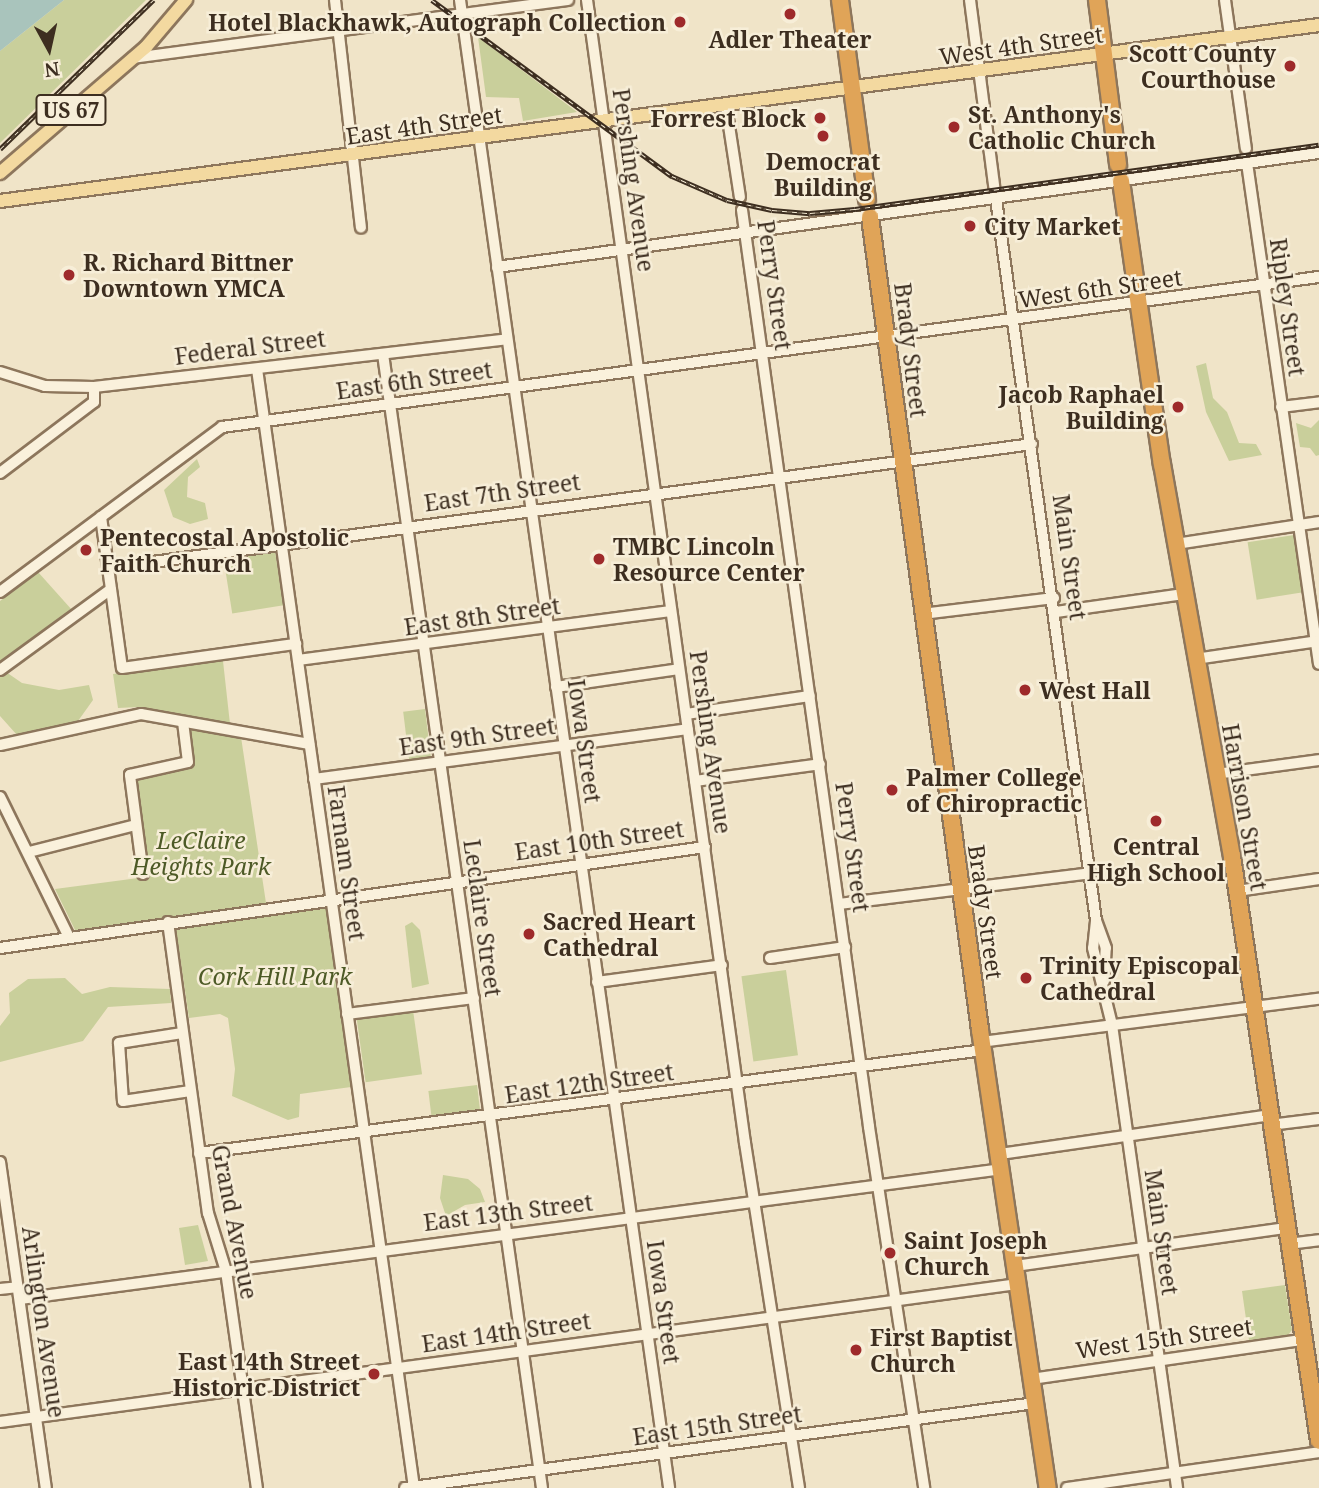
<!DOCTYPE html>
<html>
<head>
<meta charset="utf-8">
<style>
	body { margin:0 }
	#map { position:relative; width:1319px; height:1488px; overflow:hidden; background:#f0e4c8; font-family:"Noto Serif",serif }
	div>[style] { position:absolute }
	.green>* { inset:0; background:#c9cf9b; transform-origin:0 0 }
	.water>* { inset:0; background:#a9c4bc }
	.roads { filter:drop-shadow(2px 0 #8d765c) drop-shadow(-2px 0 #8d765c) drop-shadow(0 2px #8d765c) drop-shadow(0 -2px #8d765c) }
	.minor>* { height:10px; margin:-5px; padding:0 5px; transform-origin:5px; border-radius:5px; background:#faf1dc }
	.major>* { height:12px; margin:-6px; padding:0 6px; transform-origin:6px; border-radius:6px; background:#f3d9a0 }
	.highway>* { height:16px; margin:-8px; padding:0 8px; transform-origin:8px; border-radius:8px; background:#e0a458 }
	.rail>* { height:4.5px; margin-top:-2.25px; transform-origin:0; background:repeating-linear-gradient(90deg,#f7eed8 0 5px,#3d2e20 0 10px); box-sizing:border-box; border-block:2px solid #3d2e20 }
	.dots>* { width:19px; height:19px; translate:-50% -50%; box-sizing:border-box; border:4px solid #f7eed8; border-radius:50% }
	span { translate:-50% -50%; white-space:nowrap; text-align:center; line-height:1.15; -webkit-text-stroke:5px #f7eed8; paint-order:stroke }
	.shield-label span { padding:2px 5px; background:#f7eed8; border:2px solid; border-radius:5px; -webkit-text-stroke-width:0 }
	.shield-label { font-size:21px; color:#3d2e20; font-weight:700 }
	.poi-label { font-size:23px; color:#3d2e20; font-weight:700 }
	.right { translate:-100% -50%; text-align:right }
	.left { translate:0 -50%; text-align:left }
	.street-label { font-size:23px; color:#3d2e20 }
	.park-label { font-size:23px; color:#4d5a26; font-style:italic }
	.north { position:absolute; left:14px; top:14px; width:70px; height:70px; -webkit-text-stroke:5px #f7eed8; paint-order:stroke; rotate:172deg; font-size:19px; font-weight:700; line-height:28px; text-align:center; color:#3d2e20 }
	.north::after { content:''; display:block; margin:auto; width:24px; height:32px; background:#3d2e20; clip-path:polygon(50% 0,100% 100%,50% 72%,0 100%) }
</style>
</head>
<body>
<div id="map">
	<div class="green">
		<div style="clip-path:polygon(64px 0,146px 0,0 143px,0 51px)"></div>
		<div style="clip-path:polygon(478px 37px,577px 112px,523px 121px,519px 98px,486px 97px)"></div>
		<div style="clip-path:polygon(1206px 363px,1213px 398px,1227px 412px,1239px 443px,1256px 444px,1262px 455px,1229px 461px,1206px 412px,1196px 366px)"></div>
		<div style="clip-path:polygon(1319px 420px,1319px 455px,1316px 456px,1310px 448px,1300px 447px,1296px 423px,1311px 428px)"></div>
		<div style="clip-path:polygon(197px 459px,200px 467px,188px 477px,187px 497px,205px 503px,208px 519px,190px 524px,173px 517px,164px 490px)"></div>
		<div style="left:1294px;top:535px;width:58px;height:47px;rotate:81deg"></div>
		<div style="left:275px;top:551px;width:55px;height:52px;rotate:81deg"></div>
		<div style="clip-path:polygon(38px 572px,72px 610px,0 663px,0 601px)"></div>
		<div style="clip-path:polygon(223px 661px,230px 724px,139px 707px,118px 708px,113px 674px)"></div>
		<div style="clip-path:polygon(6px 672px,22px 683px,59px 690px,89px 685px,93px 700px,78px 721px,17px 735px,0 716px,0 677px)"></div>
		<div style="left:425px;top:709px;width:49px;height:22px;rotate:83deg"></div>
		<div style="clip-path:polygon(188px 728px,241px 737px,266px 903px,76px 932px,55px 889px,146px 877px,135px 778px,193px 764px)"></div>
		<div style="clip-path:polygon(327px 907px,351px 1087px,300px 1094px,299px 1117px,288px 1120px,232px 1096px,235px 1069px,228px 1018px,220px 1014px,189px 1018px,176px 929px)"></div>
		<div style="clip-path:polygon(412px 922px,420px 930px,429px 984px,412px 988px,405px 926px)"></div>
		<div style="left:786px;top:970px;width:86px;height:45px;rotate:82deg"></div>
		<div style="clip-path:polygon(65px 978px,82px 994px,110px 987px,170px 989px,171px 1003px,108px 1007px,83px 1041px,0 1062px,0 1026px,10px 1013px,9px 993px,28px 979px)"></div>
		<div style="left:413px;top:1010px;width:65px;height:57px;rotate:82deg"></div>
		<div style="left:477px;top:1085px;width:26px;height:49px;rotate:83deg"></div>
		<div style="clip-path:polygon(443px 1175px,468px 1179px,480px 1189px,485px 1202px,465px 1205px,446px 1216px,440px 1198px)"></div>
		<div style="clip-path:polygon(198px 1225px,208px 1261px,185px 1265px,179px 1228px)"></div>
		<div style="clip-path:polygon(1285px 1285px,1292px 1330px,1288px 1335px,1249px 1340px,1242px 1291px)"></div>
	</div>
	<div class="water">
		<div style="clip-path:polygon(0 0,64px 0,0 51px)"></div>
	</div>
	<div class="roads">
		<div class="minor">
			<div style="left:335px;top:0;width:229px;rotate:83.5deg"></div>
			<div style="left:460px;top:0;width:1503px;rotate:82deg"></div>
			<div style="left:587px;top:0;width:1154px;rotate:82.13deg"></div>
			<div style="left:745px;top:1143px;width:349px;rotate:81.1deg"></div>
			<div style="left:970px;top:0;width:188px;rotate:82.6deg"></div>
			<div style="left:1225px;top:0;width:150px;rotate:82deg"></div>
			<div style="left:133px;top:58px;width:439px;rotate:-7.6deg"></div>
			<div style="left:726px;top:106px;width:92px;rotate:81.3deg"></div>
			<div style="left:1247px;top:163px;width:506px;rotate:81.82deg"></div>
			<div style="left:996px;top:199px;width:729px;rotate:82.11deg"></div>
			<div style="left:742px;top:210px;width:926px;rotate:82.11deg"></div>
			<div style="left:869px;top:1127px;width:365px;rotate:81.3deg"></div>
			<div style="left:497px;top:267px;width:830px;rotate:-7.9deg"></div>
			<div style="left:383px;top:354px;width:1145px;rotate:82.02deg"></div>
			<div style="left:257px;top:369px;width:1130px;rotate:82.01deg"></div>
			<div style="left:0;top:372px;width:47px;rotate:17.3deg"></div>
			<div style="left:45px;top:386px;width:49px;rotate:1.2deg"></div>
			<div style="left:94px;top:387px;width:415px;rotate:-6.6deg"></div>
			<div style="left:1281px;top:407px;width:38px;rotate:-7deg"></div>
			<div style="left:0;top:473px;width:118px;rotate:-37.1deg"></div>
			<div style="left:94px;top:402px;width:15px;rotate:-90deg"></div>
			<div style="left:101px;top:517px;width:152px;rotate:82.1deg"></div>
			<div style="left:122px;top:668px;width:176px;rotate:-7.9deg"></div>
			<div style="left:1176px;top:544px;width:145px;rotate:-8.7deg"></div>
			<div style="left:108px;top:568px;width:932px;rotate:-7.64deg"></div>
			<div style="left:0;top:592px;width:277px;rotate:-36.6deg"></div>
			<div style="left:222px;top:427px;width:1107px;rotate:-7.79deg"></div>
			<div style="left:1056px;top:612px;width:129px;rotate:-8deg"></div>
			<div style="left:922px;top:614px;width:133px;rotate:-6.9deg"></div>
			<div style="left:1195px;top:659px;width:125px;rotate:-8.3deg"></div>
			<div style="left:298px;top:660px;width:376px;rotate:-7.5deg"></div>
			<div style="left:0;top:670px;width:137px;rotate:-36.1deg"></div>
			<div style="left:556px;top:687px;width:124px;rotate:-8.3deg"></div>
			<div style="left:686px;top:714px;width:125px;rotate:-8.3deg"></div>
			<div style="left:0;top:745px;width:144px;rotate:-12.4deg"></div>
			<div style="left:141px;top:714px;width:171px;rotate:10.1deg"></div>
			<div style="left:1216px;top:774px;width:104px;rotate:-7.7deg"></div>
			<div style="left:314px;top:779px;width:377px;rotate:-7.6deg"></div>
			<div style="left:695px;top:781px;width:126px;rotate:-7.7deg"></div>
			<div style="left:0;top:797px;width:156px;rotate:63.8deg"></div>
			<div style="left:29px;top:852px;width:110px;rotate:-14.2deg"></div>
			<div style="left:143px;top:874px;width:100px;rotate:-97.5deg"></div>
			<div style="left:130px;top:775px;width:59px;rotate:-12.6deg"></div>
			<div style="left:188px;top:762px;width:40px;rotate:-97.1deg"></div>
			<div style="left:1237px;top:891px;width:83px;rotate:-8.3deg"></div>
			<div style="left:839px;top:904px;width:253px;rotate:-7deg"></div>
			<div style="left:168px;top:922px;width:294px;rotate:82.2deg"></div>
			<div style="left:208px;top:1213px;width:61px;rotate:72.8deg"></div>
			<div style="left:226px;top:1271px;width:219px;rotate:81.9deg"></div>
			<div style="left:0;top:948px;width:712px;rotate:-8.15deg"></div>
			<div style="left:770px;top:958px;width:76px;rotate:-8.3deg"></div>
			<div style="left:1104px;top:981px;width:33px;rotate:-87deg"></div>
			<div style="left:1106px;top:948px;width:29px;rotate:-110deg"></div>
			<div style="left:1096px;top:921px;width:27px;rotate:96deg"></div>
			<div style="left:1093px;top:948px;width:79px;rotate:76.1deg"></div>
			<div style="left:1112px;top:1025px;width:468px;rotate:82deg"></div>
			<div style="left:597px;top:982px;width:126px;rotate:-7.7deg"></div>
			<div style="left:347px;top:1014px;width:128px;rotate:-7.2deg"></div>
			<div style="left:182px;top:1033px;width:64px;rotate:171deg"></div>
			<div style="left:119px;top:1043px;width:58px;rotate:86.1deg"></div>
			<div style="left:123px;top:1101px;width:68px;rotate:-8.5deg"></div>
			<div style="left:981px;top:1042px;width:341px;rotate:-7.3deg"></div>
			<div style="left:1270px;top:1125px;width:49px;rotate:-7deg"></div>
			<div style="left:199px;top:1153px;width:791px;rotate:-7.48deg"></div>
			<div style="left:1000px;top:1154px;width:272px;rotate:-8.2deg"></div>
			<div style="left:0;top:1162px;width:329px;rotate:82deg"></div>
			<div style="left:1288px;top:1244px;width:31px;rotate:-7deg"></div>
			<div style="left:1015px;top:1266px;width:274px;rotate:-8deg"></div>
			<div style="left:0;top:1289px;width:18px;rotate:-6deg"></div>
			<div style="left:20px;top:1299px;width:991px;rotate:-7.54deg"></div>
			<div style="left:1031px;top:1379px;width:275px;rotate:-8.2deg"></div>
			<div style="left:0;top:1422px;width:1027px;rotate:-7.72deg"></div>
			<div style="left:405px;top:1488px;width:636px;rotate:-7.68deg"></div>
			<div style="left:1067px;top:1488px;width:255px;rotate:-8.1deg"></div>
		</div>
		<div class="major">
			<div style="left:0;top:173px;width:193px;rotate:-40.8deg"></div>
			<div style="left:146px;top:47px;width:62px;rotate:-49.6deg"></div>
			<div style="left:0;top:201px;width:1331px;rotate:-7.6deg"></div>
		</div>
		<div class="highway">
			<div style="left:840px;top:0;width:201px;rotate:82.3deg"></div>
			<div style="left:1097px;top:0;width:166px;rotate:82.7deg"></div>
			<div style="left:1121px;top:181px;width:286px;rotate:81.8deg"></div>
			<div style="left:1162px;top:464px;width:398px;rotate:79.9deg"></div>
			<div style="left:1232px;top:856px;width:591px;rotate:81.54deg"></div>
			<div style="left:870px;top:217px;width:820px;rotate:82.29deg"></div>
			<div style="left:980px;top:1030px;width:463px;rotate:81.6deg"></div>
		</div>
	</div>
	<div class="rail">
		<div style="left:432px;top:0;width:298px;rotate:36.3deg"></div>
		<div style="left:672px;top:176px;width:60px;rotate:23.6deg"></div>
		<div style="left:727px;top:200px;width:46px;rotate:12.5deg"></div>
		<div style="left:772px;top:210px;width:38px;rotate:5deg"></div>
		<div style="left:810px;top:213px;width:45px;rotate:-5.1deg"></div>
		<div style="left:855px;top:209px;width:468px;rotate:-7.9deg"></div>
		<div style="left:0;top:149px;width:214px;rotate:-44.2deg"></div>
	</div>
	<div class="dots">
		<div style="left:790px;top:14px;background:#9e2a2b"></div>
		<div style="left:680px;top:22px;background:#9e2a2b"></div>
		<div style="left:1290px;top:66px;background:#9e2a2b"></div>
		<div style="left:820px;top:118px;background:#9e2a2b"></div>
		<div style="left:954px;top:127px;background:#9e2a2b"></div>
		<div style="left:823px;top:136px;background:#9e2a2b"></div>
		<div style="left:970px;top:226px;background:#9e2a2b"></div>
		<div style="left:69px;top:275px;background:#9e2a2b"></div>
		<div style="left:1178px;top:407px;background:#9e2a2b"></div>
		<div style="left:86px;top:550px;background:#9e2a2b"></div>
		<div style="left:599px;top:559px;background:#9e2a2b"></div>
		<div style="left:1025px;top:690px;background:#9e2a2b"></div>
		<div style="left:892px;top:790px;background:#9e2a2b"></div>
		<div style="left:1156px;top:821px;background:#9e2a2b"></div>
		<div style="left:529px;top:934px;background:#9e2a2b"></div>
		<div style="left:1026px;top:978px;background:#9e2a2b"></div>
		<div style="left:890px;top:1253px;background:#9e2a2b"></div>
		<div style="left:856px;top:1350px;background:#9e2a2b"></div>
		<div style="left:374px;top:1374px;background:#9e2a2b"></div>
	</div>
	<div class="shield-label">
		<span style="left:71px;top:110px">US 67</span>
	</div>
	<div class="poi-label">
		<span class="right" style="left:666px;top:22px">Hotel Blackhawk, Autograph Collection</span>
		<span style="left:790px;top:39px">Adler Theater</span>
		<span class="right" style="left:1276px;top:66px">Scott County<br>Courthouse</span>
		<span class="left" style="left:968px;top:127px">St. Anthony's<br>Catholic Church</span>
		<span class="right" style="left:806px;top:118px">Forrest Block</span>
		<span style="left:823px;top:174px">Democrat<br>Building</span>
		<span class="left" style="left:984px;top:226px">City Market</span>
		<span class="left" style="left:83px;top:275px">R. Richard Bittner<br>Downtown YMCA</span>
		<span class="right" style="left:1164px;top:407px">Jacob Raphael<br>Building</span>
		<span class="left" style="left:100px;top:550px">Pentecostal Apostolic<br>Faith Church</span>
		<span class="left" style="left:613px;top:559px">TMBC Lincoln<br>Resource Center</span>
		<span class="left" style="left:1039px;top:690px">West Hall</span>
		<span class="left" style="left:906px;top:790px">Palmer College<br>of Chiropractic</span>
		<span style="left:1156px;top:859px">Central<br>High School</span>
		<span class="left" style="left:543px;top:934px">Sacred Heart<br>Cathedral</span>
		<span class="left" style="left:1040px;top:978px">Trinity Episcopal<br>Cathedral</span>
		<span class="left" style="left:904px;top:1253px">Saint Joseph<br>Church</span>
		<span class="left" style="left:870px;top:1350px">First Baptist<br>Church</span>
		<span class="right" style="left:360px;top:1374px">East 14th Street<br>Historic District</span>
	</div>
	<div class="street-label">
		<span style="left:1021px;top:45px;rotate:-8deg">West 4th Street</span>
		<span style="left:424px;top:125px;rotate:-8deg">East 4th Street</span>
		<span style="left:634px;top:180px;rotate:82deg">Pershing Avenue</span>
		<span style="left:775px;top:285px;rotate:82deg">Perry Street</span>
		<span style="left:1100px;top:288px;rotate:-8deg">West 6th Street</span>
		<span style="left:1288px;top:307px;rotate:82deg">Ripley Street</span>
		<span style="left:250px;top:347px;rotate:-7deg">Federal Street</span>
		<span style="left:911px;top:350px;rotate:83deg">Brady Street</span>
		<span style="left:414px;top:380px;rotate:-8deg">East 6th Street</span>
		<span style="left:502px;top:492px;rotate:-8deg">East 7th Street</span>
		<span style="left:1070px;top:557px;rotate:82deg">Main Street</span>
		<span style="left:482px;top:616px;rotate:-8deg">East 8th Street</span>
		<span style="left:477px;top:736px;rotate:-8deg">East 9th Street</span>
		<span style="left:585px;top:741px;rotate:82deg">Iowa Street</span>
		<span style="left:711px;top:742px;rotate:82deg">Pershing Avenue</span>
		<span style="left:1245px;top:807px;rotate:80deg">Harrison Street</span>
		<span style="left:599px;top:840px;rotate:-8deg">East 10th Street</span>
		<span style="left:853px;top:847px;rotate:82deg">Perry Street</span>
		<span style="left:347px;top:863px;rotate:82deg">Farnam Street</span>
		<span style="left:986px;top:912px;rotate:82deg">Brady Street</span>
		<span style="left:483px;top:918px;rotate:82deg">Leclaire Street</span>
		<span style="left:589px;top:1083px;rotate:-8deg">East 12th Street</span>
		<span style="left:508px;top:1212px;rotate:-7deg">East 13th Street</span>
		<span style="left:235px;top:1222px;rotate:79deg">Grand Avenue</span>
		<span style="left:1162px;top:1232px;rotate:82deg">Main Street</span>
		<span style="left:664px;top:1302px;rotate:82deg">Iowa Street</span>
		<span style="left:44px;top:1322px;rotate:82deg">Arlington Avenue</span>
		<span style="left:506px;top:1332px;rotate:-8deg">East 14th Street</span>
		<span style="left:1164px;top:1338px;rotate:-8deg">West 15th Street</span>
		<span style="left:717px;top:1425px;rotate:-8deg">East 15th Street</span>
	</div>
	<div class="park-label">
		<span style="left:201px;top:853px">LeClaire<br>Heights Park</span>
		<span style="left:275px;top:976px">Cork Hill Park</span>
	</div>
	<div class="north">N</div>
</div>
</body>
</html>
